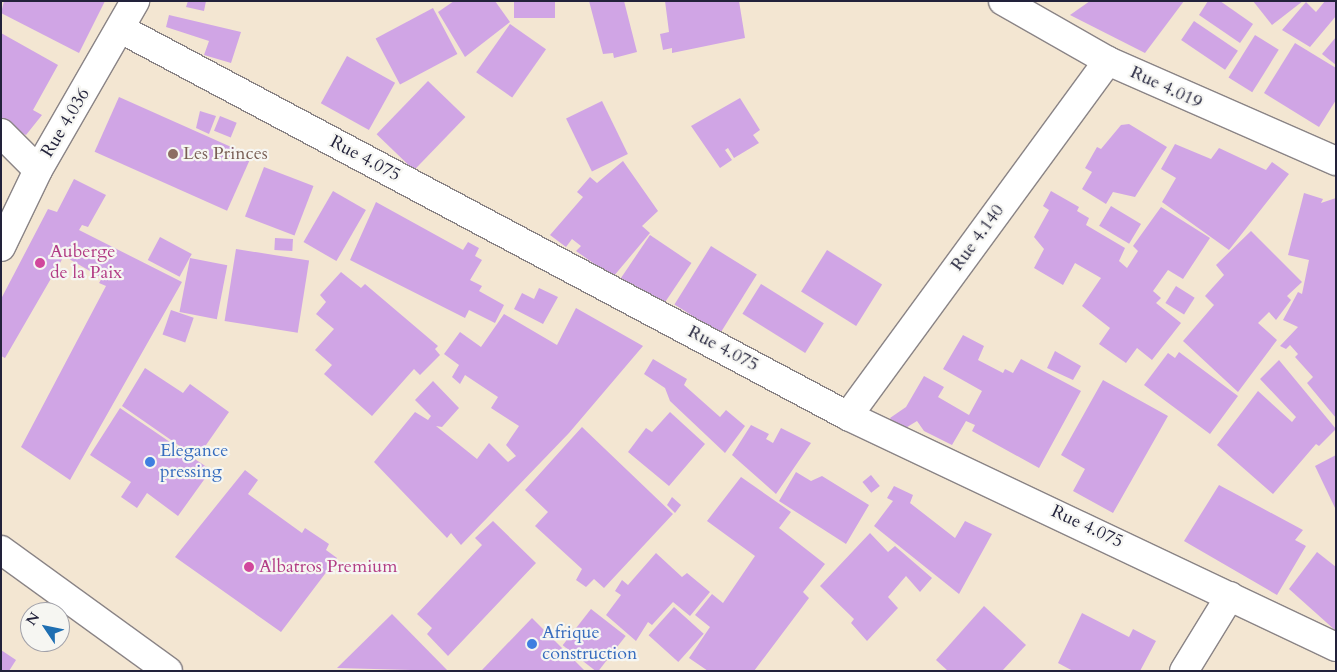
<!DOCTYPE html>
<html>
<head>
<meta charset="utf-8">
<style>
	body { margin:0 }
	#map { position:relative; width:1337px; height:672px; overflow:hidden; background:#f3e6d2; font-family:Cardo,serif }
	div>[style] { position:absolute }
	.building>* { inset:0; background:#d0a5e5; transform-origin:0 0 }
	.roads { filter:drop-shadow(1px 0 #8a8486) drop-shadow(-1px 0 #8a8486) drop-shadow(0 1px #8a8486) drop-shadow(0 -1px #8a8486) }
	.street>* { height:28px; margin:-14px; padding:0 14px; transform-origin:14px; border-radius:14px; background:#fff }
	.secondary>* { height:28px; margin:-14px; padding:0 14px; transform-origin:14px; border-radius:14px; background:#fff }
	.highway>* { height:28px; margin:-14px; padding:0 14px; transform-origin:14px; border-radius:14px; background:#fff }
	.dots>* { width:14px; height:14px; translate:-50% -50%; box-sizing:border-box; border:2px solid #f6f6f2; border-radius:50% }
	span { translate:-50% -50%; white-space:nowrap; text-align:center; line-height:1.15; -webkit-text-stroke:4.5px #f6f6f2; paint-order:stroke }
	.street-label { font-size:18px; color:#22223b }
	.education-label { font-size:18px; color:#785e54 }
	.left { translate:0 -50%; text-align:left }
	.hotel-label { font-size:18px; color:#b23c85 }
	.shop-label { font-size:18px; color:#366cbe }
	.frame { position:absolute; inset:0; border:2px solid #22223b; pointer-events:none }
	.north { position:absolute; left:20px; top:602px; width:50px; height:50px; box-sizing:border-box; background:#f6f6f2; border:1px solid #a1a1a9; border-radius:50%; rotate:304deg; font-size:14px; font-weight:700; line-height:20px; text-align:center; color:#22223b }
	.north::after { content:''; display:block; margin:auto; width:18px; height:22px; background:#1f6fb2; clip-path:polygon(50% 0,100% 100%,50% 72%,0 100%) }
</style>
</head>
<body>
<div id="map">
	<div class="building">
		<div style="clip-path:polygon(4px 1px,105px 1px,79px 53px,1px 13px)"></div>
		<div style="clip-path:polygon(188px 1px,206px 1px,204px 11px,186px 7px)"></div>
		<div style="clip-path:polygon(454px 1px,495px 1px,510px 22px,465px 57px,438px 12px)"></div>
		<div style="left:514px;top:1px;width:41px;height:17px"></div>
		<div style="clip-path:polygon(589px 1px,624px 1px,637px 52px,614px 58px,613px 53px,603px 54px)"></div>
		<div style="clip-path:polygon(665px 1px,739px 1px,745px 38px,672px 53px,672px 48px,663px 50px,660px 34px,669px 32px)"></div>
		<div style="clip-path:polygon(1090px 1px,1184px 1px,1145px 53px,1070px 15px)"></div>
		<div style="clip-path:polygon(1208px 1px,1220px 1px,1253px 24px,1240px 43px,1199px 15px)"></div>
		<div style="clip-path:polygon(1253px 1px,1303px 1px,1272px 25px)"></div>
		<div style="clip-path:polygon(1325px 1px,1336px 1px,1336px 16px,1310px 47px,1282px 30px,1306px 2px,1316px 12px)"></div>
		<div style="left:433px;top:8px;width:52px;height:65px;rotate:62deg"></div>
		<div style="clip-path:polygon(169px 15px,241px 32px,231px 63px,204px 55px,209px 41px,166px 27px)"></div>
		<div style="left:1194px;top:21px;width:53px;height:23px;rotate:34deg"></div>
		<div style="left:510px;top:24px;width:44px;height:59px;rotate:35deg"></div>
		<div style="clip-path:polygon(1px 33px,58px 65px,33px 110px,42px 115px,26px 135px,1px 124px)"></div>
		<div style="left:1255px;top:35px;width:28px;height:50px;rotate:32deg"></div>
		<div style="clip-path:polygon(1336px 37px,1336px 65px,1322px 54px)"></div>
		<div style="clip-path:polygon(1295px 43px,1336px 68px,1336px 100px,1319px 127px,1264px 93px)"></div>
		<div style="left:347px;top:56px;width:55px;height:54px;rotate:29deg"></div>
		<div style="left:428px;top:81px;width:52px;height:74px;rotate:44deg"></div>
		<div style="left:119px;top:97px;width:145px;height:60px;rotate:24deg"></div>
		<div style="clip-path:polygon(740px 98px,760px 130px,753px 135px,759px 143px,734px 158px,728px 148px,725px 150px,732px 160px,720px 168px,691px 126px)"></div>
		<div style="left:602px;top:101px;width:59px;height:40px;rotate:64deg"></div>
		<div style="clip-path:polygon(200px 111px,216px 116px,209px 134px,196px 128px)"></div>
		<div style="left:220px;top:116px;width:18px;height:16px;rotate:22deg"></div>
		<div style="clip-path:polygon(1129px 124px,1167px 147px,1135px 197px,1113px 192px,1106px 204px,1082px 189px,1092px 172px,1085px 168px,1097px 147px,1101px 149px,1121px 125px)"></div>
		<div style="clip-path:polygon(1175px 144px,1211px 159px,1219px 148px,1266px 170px,1272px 162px,1289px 174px,1229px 250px,1162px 202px,1176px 178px,1161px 169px)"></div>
		<div style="clip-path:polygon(623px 161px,658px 211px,642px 226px,650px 233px,613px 277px,576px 251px,581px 246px,572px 239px,566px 247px,550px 235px,583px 197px,577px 192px,590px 177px,597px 183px)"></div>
		<div style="left:264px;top:167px;width:53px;height:53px;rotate:21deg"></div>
		<div style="clip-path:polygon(74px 179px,106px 195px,88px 227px,82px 225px,79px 230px,182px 282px,70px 480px,21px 447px,106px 286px,99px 283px,102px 278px,64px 256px,5px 358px,1px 356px,1px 299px,48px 209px,57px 212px)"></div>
		<div style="left:333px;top:191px;width:38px;height:59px;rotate:30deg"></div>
		<div style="clip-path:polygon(1051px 191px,1079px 207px,1077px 211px,1089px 218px,1086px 225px,1125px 248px,1119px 261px,1127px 268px,1138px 251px,1133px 246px,1161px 207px,1210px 238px,1183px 279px,1168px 270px,1153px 291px,1161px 298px,1156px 303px,1181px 323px,1152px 360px,1137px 348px,1126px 363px,1099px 344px,1110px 328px,1082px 306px,1101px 278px,1075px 263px,1063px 285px,1034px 268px,1044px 249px,1034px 237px,1049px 210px,1043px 206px)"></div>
		<div style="clip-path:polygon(1304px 193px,1323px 199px,1321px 203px,1336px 198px,1336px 418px,1307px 383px,1313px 377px,1295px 357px,1298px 354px,1290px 345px,1286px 349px,1280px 346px,1298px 327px,1283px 320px,1298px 292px,1302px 294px,1309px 260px,1288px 255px)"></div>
		<div style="clip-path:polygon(376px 202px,463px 250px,468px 242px,479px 248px,475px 256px,482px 260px,470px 280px,482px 286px,479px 291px,504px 305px,495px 323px,469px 310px,465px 318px,350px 260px)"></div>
		<div style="left:1111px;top:206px;width:35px;height:23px;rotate:31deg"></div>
		<div style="clip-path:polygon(1251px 231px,1302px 282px,1287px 296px,1291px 300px,1276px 320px,1269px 312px,1258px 323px,1277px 340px,1238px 392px,1183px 341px,1214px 305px,1205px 296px,1224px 275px,1216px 265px)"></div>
		<div style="left:650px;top:235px;width:50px;height:57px;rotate:34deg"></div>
		<div style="left:160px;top:237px;width:36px;height:26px;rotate:28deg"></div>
		<div style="left:275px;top:238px;width:18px;height:12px;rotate:3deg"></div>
		<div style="left:711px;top:246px;width:54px;height:69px;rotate:32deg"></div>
		<div style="left:236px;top:249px;width:74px;height:73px;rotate:9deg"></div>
		<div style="left:827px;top:250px;width:65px;height:49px;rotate:32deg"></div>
		<div style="left:190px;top:258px;width:38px;height:55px;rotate:11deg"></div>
		<div style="clip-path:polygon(341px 272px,361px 288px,365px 284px,438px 346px,435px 349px,440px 355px,420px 375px,414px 369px,372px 416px,324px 374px,332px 365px,315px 350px,334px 329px,316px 314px,326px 302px,320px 295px)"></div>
		<div style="left:761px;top:284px;width:74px;height:35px;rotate:32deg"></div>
		<div style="left:1176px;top:286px;width:22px;height:20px;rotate:32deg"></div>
		<div style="clip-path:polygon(539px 288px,558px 297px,543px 324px,514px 309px,522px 293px,534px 299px)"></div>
		<div style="clip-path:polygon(576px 308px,643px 346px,569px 433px,461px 545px,451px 533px,447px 538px,374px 462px,415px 412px,428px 420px,431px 416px,415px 400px,433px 381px,459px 408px,442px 427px,436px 426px,477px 459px,489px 443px,508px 462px,516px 456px,506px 445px,519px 426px,491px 408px,498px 397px,465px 375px,460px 384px,452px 377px,459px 365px,444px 354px,460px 332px,481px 347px,504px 314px,557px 345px)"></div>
		<div style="left:171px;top:310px;width:24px;height:26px;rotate:19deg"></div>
		<div style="clip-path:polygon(963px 335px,984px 346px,978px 360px,1003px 373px,1005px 369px,1013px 373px,1021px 359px,1081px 391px,1039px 468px,972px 431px,975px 425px,966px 421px,952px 445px,924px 431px,917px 421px,899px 432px,890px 418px,906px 407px,924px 376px,944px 387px,938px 397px,969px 415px,982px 391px,943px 369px)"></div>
		<div style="clip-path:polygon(1055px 351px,1081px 366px,1073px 380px,1047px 368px)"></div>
		<div style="clip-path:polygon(1179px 352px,1238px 396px,1210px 434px,1144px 385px,1168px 353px,1175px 358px)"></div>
		<div style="clip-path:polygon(653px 359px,687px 379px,684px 385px,720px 417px,726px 410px,745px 426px,725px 453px,670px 401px,665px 388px,644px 374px)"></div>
		<div style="clip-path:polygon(1279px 360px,1336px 429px,1319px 446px,1316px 444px,1273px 494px,1217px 445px,1258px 391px,1292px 422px,1296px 417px,1260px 379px)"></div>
		<div style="clip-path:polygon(145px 368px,183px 393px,190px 384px,229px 412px,197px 458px,122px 406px)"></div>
		<div style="clip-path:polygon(1103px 380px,1168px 416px,1113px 513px,1073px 491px,1085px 469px,1061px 455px)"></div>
		<div style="clip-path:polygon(120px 408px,211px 470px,178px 516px,147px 493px,137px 508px,121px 497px,131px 482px,90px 455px)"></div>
		<div style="clip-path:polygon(670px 412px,705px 444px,669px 486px,628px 452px,646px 428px,652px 432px)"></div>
		<div style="clip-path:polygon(751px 425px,769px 434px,766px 439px,773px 443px,781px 428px,811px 443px,776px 494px,732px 455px)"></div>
		<div style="clip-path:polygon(582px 427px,673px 514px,604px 588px,594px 579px,586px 587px,576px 580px,582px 569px,535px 526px,548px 512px,525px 490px)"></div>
		<div style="clip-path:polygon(1336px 455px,1336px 510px,1315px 466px)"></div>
		<div style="clip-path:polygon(245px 470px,258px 480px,248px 494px,302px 533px,305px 528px,329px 544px,326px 550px,337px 558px,281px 632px,175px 557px)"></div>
		<div style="clip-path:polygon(796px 472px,811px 481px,822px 476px,869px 505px,846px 544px,779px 501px)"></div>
		<div style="left:871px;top:475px;width:14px;height:11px;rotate:51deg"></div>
		<div style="clip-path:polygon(741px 477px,791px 512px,779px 528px,825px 564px,803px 592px,809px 598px,754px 671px,708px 671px,689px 658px,710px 627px,695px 615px,712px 594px,723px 603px,755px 556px,707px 521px)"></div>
		<div style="clip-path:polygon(1219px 485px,1303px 530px,1295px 540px,1306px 546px,1277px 595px,1184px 541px)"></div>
		<div style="clip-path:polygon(894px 486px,913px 495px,910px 503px,955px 538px,965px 521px,992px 534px,959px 594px,874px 526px,893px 501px,887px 498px)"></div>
		<div style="clip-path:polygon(672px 497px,681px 505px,675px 513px,667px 505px)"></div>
		<div style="clip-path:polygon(493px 521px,536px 563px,448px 656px,427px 634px,432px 628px,417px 614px,482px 545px,475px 538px)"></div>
		<div style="clip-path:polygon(870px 533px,888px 552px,895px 546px,932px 578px,920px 592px,906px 576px,888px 597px,898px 608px,867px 641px,851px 623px,854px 619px,820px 586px)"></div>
		<div style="clip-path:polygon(1317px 552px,1336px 567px,1336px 631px,1289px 589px)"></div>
		<div style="clip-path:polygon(656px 553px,682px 577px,687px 573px,710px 592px,690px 616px,673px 602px,652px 625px,648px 622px,636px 641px,606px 615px,621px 595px,615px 591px,622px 580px,628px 585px)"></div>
		<div style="clip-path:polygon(984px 606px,1026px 645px,1002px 671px,948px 671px,936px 660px)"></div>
		<div style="left:674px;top:607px;width:40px;height:38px;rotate:42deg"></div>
		<div style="left:591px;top:609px;width:44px;height:46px;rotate:38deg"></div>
		<div style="clip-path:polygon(1082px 613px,1129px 637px,1133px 629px,1156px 641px,1140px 671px,1073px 671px,1058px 663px)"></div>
		<div style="clip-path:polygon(392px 614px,448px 671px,337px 668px)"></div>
		<div style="clip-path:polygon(532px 618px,585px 671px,481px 671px)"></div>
		<div style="clip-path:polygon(1px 650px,16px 660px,9px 671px,1px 671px)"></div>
	</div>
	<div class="roads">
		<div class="street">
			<div style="left:1003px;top:1px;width:121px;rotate:29.7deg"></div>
			<div style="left:1108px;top:61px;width:249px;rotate:23.7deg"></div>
			<div style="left:121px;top:29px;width:824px;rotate:28.03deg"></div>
			<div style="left:848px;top:416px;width:540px;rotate:25.33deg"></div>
			<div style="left:1px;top:133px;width:52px;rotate:45deg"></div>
			<div style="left:848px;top:416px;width:440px;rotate:-53.8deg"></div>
			<div style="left:1184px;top:671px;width:88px;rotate:-58.5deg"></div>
		</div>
		<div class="secondary">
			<div style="left:1px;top:247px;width:85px;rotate:-64.3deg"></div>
			<div style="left:38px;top:170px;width:195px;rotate:-60.1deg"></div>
		</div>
		<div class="highway">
			<div style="left:1px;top:550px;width:206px;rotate:35.9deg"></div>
		</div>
	</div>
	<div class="dots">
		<div style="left:173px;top:154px;background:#8d6e63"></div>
		<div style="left:40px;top:263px;background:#d1479c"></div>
		<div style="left:150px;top:462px;background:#3f7fe0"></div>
		<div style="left:249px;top:567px;background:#d1479c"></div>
		<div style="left:532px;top:644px;background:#3f7fe0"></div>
	</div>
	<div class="street-label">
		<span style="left:1166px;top:88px;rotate:25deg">Rue 4.019</span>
		<span style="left:66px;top:123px;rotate:-59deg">Rue 4.036</span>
		<span style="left:365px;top:159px;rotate:28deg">Rue 4.075</span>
		<span style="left:978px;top:238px;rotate:-54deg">Rue 4.140</span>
		<span style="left:723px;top:349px;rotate:28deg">Rue 4.075</span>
		<span style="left:1087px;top:527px;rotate:25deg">Rue 4.075</span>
	</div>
	<div class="education-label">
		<span class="left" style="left:183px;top:154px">Les Princes</span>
	</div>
	<div class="hotel-label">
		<span class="left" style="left:50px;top:263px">Auberge<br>de la Paix</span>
		<span class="left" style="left:259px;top:567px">Albatros Premium</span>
	</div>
	<div class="shop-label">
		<span class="left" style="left:160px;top:462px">Elegance<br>pressing</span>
		<span class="left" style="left:542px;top:644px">Afrique<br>construction</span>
	</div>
	<div class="frame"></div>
	<div class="north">N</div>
</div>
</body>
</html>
